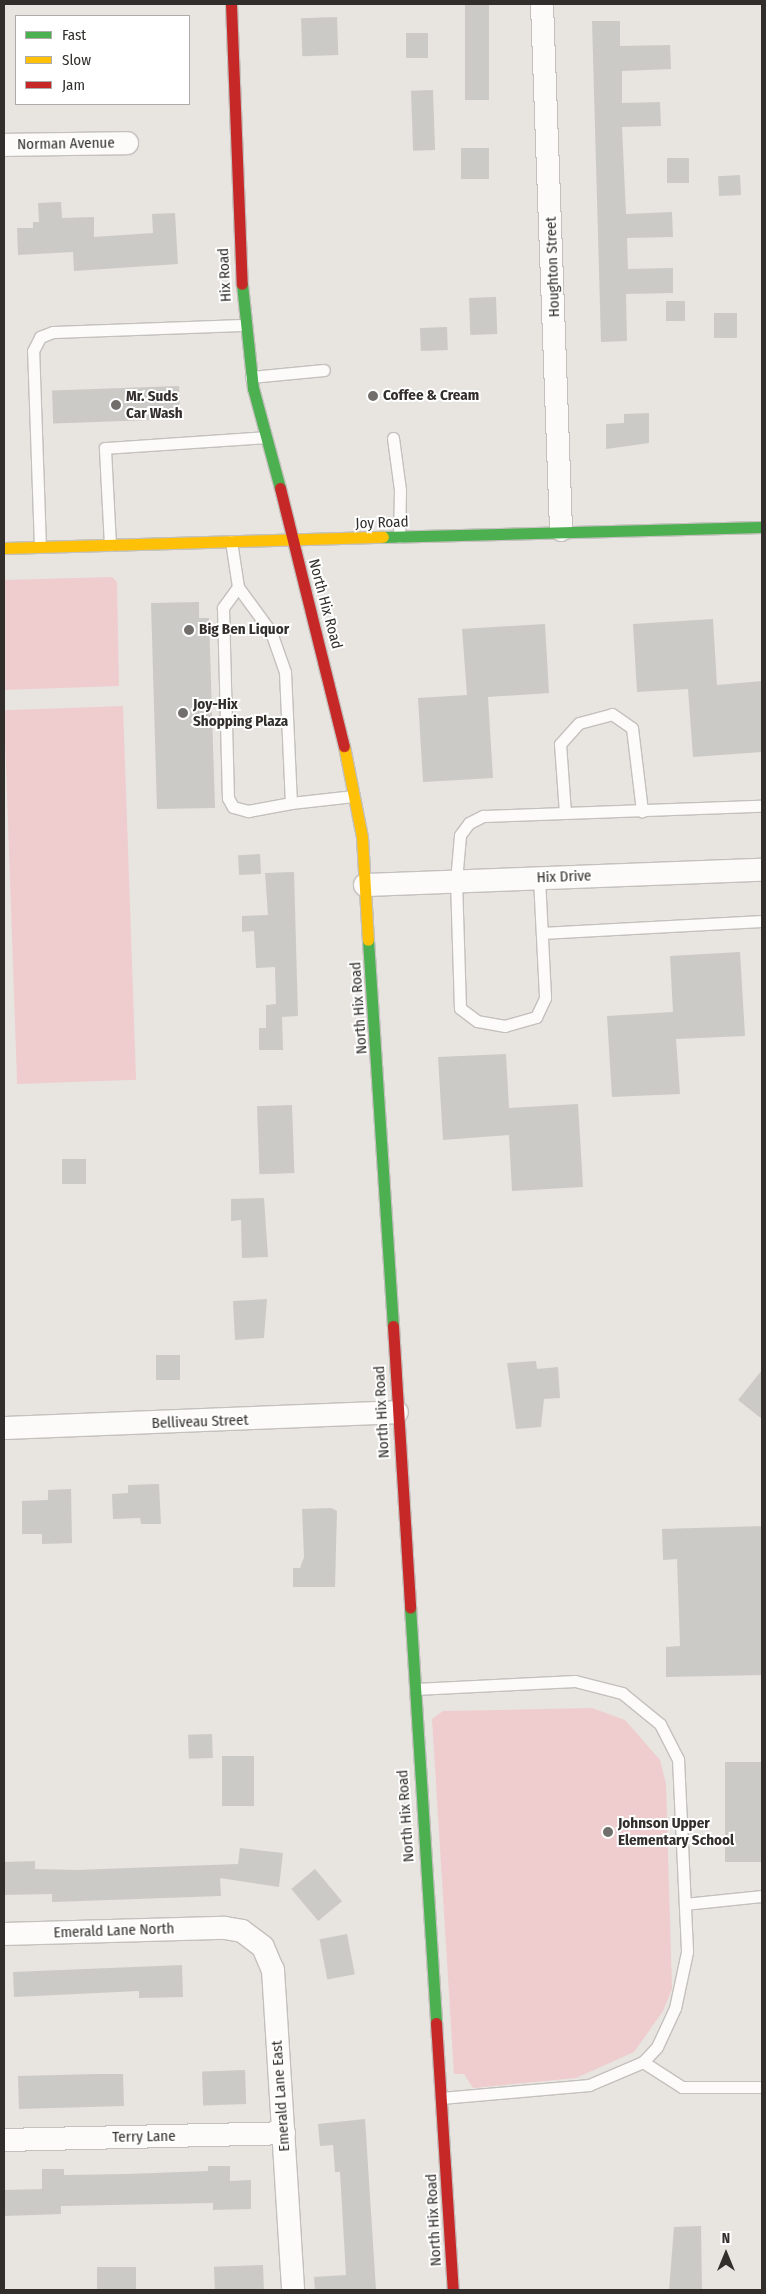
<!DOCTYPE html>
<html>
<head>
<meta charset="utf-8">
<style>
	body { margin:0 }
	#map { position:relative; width:766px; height:2294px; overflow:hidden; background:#e8e4e0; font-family:"Fira Sans Condensed",sans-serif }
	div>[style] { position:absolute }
	.green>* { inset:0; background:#efcdce; transform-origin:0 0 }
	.building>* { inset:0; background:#cccac6; transform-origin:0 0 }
	.roads { filter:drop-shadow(1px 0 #c3c0bd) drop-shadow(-1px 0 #c3c0bd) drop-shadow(0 1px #c3c0bd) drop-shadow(0 -1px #c3c0bd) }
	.lane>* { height:11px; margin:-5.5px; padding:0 5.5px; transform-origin:5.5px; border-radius:5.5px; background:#fcfbfa }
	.street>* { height:22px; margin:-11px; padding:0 11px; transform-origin:11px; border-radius:11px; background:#fcfbfa }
	.fast>* { height:11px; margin:-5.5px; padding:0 5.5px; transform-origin:5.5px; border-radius:5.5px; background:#4caf50 }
	.slow>* { height:11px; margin:-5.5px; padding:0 5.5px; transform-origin:5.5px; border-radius:5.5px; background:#ffc107 }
	.jam>* { height:11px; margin:-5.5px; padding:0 5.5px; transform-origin:5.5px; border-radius:5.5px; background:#c62828 }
	.dots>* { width:14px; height:14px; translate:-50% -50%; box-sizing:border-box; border:2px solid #fff; border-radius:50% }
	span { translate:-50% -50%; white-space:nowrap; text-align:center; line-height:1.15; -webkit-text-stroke:4px #fff; paint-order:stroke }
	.street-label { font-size:15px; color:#322e2c }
	.poi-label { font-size:15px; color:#322e2c; font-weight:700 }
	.left { translate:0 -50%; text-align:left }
	.frame { position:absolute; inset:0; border:5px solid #322e2c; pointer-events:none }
	.legend { position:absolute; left:15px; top:15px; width:175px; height:90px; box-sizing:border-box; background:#fff; border:1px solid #adabab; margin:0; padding:6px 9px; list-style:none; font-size:15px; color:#322e2c }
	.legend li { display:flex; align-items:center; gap:10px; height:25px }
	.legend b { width:25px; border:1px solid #adabab }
	.north { position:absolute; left:701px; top:2229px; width:50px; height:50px; -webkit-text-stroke:4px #fff; paint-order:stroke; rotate:0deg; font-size:14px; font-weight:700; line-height:20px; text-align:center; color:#322e2c }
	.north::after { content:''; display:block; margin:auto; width:18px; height:22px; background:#322e2c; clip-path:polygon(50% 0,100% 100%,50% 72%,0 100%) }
</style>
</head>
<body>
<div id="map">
	<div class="green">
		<div style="clip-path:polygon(112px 577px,117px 582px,119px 686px,4px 690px,4px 580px)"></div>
		<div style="left:123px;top:706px;width:374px;height:119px;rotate:88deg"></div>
		<div style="clip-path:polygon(592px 1708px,625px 1720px,660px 1760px,666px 1784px,672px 1989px,663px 2011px,634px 2052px,576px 2078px,473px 2088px,464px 2074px,454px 2074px,432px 1719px,443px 1711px)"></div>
	</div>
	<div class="building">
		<div style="left:465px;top:4px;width:24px;height:96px"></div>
		<div style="left:337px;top:17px;width:38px;height:36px;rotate:88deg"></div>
		<div style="clip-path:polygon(592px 21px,620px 21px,620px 46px,670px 45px,671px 69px,622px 71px,622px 103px,660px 102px,661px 126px,622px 127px,626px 214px,672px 212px,673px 237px,627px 238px,628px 269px,673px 268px,673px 293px,626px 294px,627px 341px,601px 342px)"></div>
		<div style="left:406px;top:33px;width:22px;height:25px"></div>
		<div style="left:433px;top:90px;width:60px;height:22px;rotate:88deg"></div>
		<div style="left:489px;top:148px;width:31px;height:28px;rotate:90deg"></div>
		<div style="left:667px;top:158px;width:22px;height:25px"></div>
		<div style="left:740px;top:175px;width:20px;height:22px;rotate:87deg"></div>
		<div style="clip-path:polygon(61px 202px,62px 218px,94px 217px,94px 237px,153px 233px,152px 214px,175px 213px,178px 264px,74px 271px,73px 252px,18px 255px,17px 228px,33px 228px,33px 222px,39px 222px,38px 203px)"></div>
		<div style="left:496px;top:297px;width:37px;height:27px;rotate:88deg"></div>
		<div style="left:666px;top:301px;width:19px;height:20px"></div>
		<div style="left:737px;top:313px;width:25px;height:23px;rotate:90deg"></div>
		<div style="left:447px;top:327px;width:23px;height:27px;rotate:88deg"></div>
		<div style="left:179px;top:386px;width:33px;height:127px;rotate:88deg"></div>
		<div style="clip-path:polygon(649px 413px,649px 443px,606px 449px,606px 424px,624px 423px,624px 414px)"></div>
		<div style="clip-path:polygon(199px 602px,199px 618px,209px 618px,215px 808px,157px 809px,151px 603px)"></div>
		<div style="clip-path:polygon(713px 619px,717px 685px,762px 681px,762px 752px,693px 757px,688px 689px,637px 692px,633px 624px)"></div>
		<div style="clip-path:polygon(545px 624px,549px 693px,488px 697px,493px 778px,423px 782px,418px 698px,467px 695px,462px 629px)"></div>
		<div style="left:260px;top:854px;width:20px;height:22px;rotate:87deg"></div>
		<div style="clip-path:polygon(294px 872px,298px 1016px,282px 1017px,283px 1050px,259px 1050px,259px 1028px,266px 1028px,266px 1005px,276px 1004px,275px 967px,256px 968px,254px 931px,242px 932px,242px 916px,268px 915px,265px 873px)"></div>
		<div style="clip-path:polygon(740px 952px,745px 1036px,676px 1039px,680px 1094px,612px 1097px,607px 1016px,673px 1012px,670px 956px)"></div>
		<div style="clip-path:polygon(506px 1054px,509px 1108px,578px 1104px,583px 1187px,512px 1191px,509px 1135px,443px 1140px,438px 1057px)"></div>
		<div style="left:292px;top:1105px;width:68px;height:35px;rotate:88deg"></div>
		<div style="left:62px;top:1159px;width:24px;height:25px"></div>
		<div style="clip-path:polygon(264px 1198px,268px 1257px,242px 1258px,241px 1220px,231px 1221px,231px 1199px)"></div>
		<div style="clip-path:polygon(267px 1299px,264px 1338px,235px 1340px,233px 1301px)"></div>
		<div style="left:156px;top:1355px;width:24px;height:25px"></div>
		<div style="clip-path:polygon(536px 1361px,537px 1369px,558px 1367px,560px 1398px,544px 1399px,541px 1427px,516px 1429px,507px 1363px)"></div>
		<div style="clip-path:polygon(762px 1370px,762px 1419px,738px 1400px)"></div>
		<div style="clip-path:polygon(159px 1484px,161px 1524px,141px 1524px,140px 1518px,113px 1519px,112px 1494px,128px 1493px,128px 1485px)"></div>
		<div style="clip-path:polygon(71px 1489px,72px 1543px,42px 1544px,42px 1534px,22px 1534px,22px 1501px,48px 1500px,48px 1490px)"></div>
		<div style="clip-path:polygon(331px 1508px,337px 1511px,335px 1587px,293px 1587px,293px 1568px,300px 1568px,304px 1557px,302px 1509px)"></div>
		<div style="clip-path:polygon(762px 1526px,762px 1675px,666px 1677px,666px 1647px,680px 1646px,677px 1559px,663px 1560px,662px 1529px)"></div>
		<div style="left:212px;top:1734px;width:24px;height:24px;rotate:88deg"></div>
		<div style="left:222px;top:1756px;width:32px;height:50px"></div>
		<div style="left:762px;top:1762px;width:100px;height:37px;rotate:90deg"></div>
		<div style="clip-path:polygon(240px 1848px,283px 1853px,279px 1887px,220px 1878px,221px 1896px,52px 1902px,52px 1894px,4px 1895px,4px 1862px,35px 1861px,35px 1869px,76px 1870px,238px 1864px)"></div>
		<div style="left:315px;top:1869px;width:42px;height:31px;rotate:50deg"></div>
		<div style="left:347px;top:1934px;width:41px;height:28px;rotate:79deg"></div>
		<div style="clip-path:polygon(182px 1965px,183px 1997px,139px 1998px,139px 1991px,14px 1997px,13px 1972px)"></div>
		<div style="left:245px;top:2070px;width:34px;height:43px;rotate:88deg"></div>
		<div style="clip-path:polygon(98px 2074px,123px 2074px,124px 2106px,19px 2109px,18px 2076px)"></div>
		<div style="clip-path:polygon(365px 2119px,376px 2290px,315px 2290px,314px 2277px,346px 2275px,340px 2172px,335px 2172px,333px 2145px,320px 2146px,318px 2124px)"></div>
		<div style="clip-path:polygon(208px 2166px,230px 2166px,230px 2181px,251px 2180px,251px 2209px,213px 2210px,213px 2203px,61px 2206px,61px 2214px,4px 2216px,4px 2190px,42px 2189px,42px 2169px,64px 2169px,64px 2175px,126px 2174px,208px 2171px)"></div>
		<div style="clip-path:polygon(701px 2226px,702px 2290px,669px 2290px,674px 2227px)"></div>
		<div style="left:263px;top:2265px;width:25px;height:49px;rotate:88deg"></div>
		<div style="left:97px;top:2267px;width:39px;height:23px"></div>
	</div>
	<div class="roads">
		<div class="lane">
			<div style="left:251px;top:377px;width:73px;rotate:-5.5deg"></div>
			<div style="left:393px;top:438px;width:52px;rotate:82.3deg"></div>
			<div style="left:400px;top:490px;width:47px;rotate:91.2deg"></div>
			<div style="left:231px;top:541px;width:47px;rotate:81.3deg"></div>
			<div style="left:238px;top:587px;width:56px;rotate:53.7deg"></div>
			<div style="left:271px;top:632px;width:42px;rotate:70.7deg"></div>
			<div style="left:285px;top:672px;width:131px;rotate:87.4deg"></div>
			<div style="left:291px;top:803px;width:63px;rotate:-6.3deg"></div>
			<div style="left:110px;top:545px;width:97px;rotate:-93deg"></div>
			<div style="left:105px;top:448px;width:161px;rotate:-3.9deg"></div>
			<div style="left:40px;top:547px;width:196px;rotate:-92deg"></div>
			<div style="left:33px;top:351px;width:16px;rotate:-63deg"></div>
			<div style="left:40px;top:337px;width:14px;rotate:-21deg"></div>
			<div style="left:53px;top:332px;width:190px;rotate:-2.1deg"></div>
			<div style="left:238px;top:587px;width:26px;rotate:126deg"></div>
			<div style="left:223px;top:608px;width:190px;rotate:88.5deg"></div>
			<div style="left:228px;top:798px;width:10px;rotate:61deg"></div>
			<div style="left:233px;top:807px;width:16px;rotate:15deg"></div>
			<div style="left:248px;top:811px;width:44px;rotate:-10.5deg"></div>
			<div style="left:565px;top:813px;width:69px;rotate:-94.1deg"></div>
			<div style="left:560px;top:744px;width:28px;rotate:-48deg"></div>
			<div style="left:579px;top:723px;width:34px;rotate:-15deg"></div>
			<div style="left:612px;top:714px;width:24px;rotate:35deg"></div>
			<div style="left:632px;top:728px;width:84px;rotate:83.1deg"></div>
			<div style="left:539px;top:878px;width:120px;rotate:87.1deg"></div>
			<div style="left:545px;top:998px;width:21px;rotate:115deg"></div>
			<div style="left:536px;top:1017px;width:32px;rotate:164deg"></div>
			<div style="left:505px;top:1026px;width:28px;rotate:-170deg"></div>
			<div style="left:477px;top:1021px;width:21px;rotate:-143deg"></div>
			<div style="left:460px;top:1008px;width:127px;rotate:-91.8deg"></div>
			<div style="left:456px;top:881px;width:46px;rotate:-85deg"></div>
			<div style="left:460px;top:835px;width:15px;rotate:-53deg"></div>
			<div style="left:469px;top:823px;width:16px;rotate:-27deg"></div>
			<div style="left:483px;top:816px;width:279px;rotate:-2.1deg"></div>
			<div style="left:542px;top:933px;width:220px;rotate:-3.1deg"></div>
			<div style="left:415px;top:1689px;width:160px;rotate:-2.9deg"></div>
			<div style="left:575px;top:1681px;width:49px;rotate:14.3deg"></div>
			<div style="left:622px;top:1693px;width:49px;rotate:39.2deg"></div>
			<div style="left:660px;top:1724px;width:39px;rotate:63deg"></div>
			<div style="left:678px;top:1759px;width:193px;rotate:87.3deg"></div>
			<div style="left:687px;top:1952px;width:57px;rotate:102.1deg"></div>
			<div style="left:675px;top:2008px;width:43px;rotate:114.8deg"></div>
			<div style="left:657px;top:2047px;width:21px;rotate:133deg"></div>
			<div style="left:643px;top:2062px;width:46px;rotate:32.7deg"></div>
			<div style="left:682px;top:2087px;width:80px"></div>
			<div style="left:685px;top:1904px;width:77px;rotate:-5.9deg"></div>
			<div style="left:441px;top:2098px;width:149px;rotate:-5deg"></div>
			<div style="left:589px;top:2085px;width:59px;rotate:-23.1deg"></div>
		</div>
		<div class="street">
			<div style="left:542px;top:4px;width:526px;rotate:87.93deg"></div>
			<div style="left:4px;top:145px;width:123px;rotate:-0.9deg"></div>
			<div style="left:365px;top:885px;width:397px;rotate:-2.2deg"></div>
			<div style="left:4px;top:1428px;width:393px;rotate:-2.3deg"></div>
			<div style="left:4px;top:1934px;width:221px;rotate:-1.6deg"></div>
			<div style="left:225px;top:1928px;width:17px;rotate:10deg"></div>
			<div style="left:242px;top:1931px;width:26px;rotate:37deg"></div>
			<div style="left:263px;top:1947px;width:25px;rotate:67deg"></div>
			<div style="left:273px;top:1970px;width:321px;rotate:86.4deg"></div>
			<div style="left:4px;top:2140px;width:280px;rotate:-1.4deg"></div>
		</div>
		<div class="fast">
			<div style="left:242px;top:284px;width:105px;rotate:84deg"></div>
			<div style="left:253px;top:388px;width:104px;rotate:74.9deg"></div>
			<div style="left:383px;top:537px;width:379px;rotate:-1.5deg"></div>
			<div style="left:368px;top:940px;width:387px;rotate:86.3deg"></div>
			<div style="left:410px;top:1607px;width:417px;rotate:86.4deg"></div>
		</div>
		<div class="slow">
			<div style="left:4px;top:548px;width:379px;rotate:-1.7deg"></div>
			<div style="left:344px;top:746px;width:93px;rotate:78.8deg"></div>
			<div style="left:362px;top:837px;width:103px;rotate:86.7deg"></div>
		</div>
		<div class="jam">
			<div style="left:231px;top:4px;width:280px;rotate:87.8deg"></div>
			<div style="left:280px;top:488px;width:266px;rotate:76.1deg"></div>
			<div style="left:393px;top:1326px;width:282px;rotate:86.5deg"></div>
			<div style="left:436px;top:2023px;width:268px;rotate:86.4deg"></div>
		</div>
	</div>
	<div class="dots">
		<div style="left:373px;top:396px;background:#726e6b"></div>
		<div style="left:116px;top:405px;background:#726e6b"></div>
		<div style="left:189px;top:630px;background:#726e6b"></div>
		<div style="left:183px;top:713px;background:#726e6b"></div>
		<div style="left:608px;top:1832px;background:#726e6b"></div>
	</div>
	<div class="street-label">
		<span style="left:66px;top:144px;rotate:-1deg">Norman Avenue</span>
		<span style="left:553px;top:267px;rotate:-92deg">Houghton Street</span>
		<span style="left:225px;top:275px;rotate:-93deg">Hix Road</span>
		<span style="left:382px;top:523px;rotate:-2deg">Joy Road</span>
		<span style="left:325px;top:604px;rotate:75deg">North Hix Road</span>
		<span style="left:564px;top:877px;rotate:-2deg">Hix Drive</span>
		<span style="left:359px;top:1008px;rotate:-94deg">North Hix Road</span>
		<span style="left:382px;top:1412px;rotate:-93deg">North Hix Road</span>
		<span style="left:200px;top:1422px;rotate:-2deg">Belliveau Street</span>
		<span style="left:406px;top:1816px;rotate:-94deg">North Hix Road</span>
		<span style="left:114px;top:1931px;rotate:-2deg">Emerald Lane North</span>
		<span style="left:281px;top:2096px;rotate:-94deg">Emerald Lane East</span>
		<span style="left:144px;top:2137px;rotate:-1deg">Terry Lane</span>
		<span style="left:434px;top:2220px;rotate:-93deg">North Hix Road</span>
	</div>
	<div class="poi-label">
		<span class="left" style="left:126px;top:405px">Mr. Suds<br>Car Wash</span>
		<span class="left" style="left:383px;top:396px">Coffee &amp; Cream</span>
		<span class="left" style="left:199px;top:630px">Big Ben Liquor</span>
		<span class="left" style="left:193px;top:713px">Joy-Hix<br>Shopping Plaza</span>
		<span class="left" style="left:618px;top:1832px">Johnson Upper<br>Elementary School</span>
	</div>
	<div class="frame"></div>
	<ul class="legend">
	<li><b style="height:6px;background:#4caf50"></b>Fast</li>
	<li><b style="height:6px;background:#ffc107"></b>Slow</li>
	<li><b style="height:6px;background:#c62828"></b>Jam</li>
	</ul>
	<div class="north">N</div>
</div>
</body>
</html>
